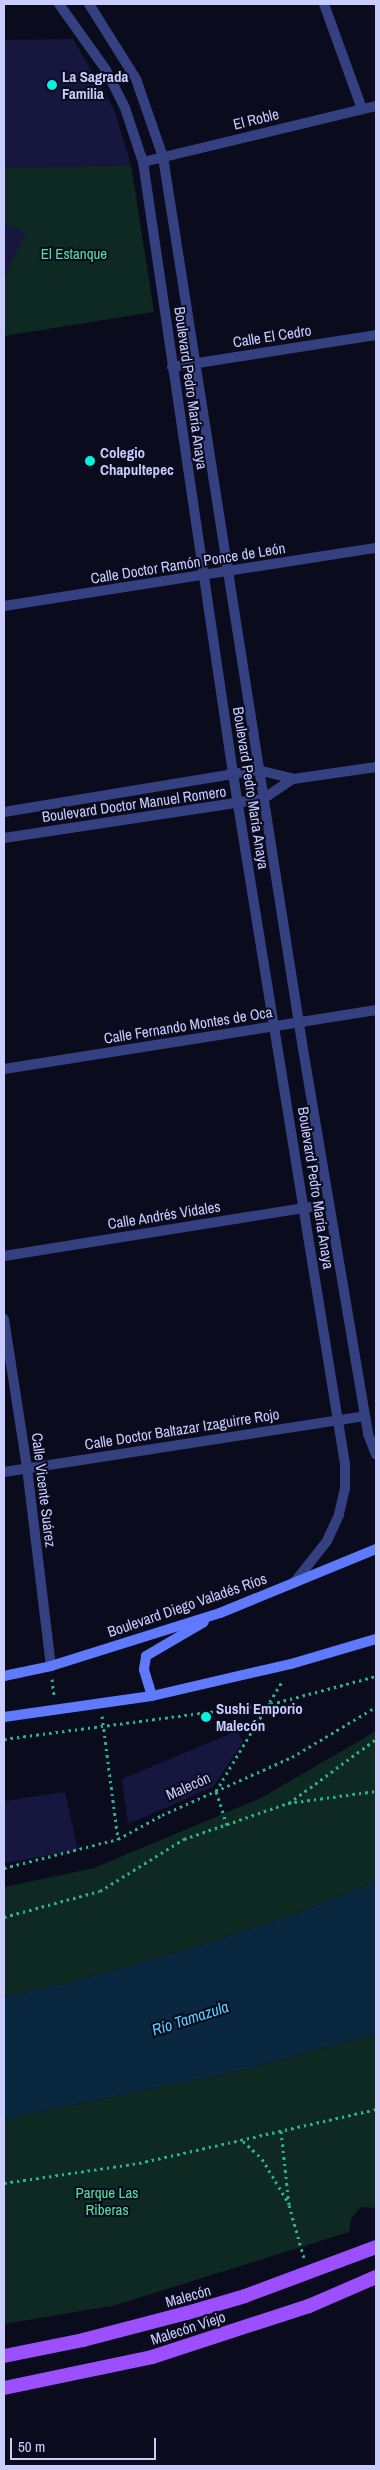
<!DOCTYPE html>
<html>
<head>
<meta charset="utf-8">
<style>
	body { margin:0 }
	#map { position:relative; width:380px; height:2470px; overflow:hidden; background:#0b0b1e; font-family:"Archivo Narrow",sans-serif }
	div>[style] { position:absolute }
	.green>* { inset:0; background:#0e2822 }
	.water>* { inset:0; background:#09273f }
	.building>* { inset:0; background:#17163f }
	.path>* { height:3px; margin-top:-1.5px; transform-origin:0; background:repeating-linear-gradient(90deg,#29b290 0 2.5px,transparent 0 6.5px) }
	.minor>* { height:10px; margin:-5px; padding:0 5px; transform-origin:5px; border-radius:5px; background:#34407f }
	.tertiary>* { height:10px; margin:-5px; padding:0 5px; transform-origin:5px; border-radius:5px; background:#34407f }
	.secondary>* { height:10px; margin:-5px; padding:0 5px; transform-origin:5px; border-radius:5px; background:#5f79ff }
	.primary>* { height:14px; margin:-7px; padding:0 7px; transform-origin:7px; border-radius:7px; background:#9c4fff }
	.dots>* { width:14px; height:14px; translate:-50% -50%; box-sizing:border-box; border:2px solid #0b0b1e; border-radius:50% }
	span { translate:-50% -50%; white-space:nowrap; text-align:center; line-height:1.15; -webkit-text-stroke:4px #0b0b1e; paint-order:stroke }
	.poi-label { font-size:15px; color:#c8ccff; font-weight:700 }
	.left { translate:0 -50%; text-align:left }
	.street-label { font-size:15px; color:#c8ccff }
	.park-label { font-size:15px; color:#51e2a2 }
	.water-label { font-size:16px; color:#56d1ff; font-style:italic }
	.frame { position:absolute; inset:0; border:5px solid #c8ccff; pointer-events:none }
	.scale { position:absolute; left:10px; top:2438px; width:146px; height:22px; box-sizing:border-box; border:2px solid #c8ccff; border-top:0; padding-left:6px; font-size:15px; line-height:18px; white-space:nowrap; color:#c8ccff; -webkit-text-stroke:4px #0b0b1e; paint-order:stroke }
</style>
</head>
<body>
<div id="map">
	<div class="green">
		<div style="clip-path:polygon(131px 165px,154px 312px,4px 336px,4px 168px)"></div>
		<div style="clip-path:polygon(376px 1731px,376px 1881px,298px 1913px,195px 1947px,68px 1983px,4px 1997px,4px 1887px,94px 1868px,261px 1798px)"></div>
		<div style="clip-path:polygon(376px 2034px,376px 2208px,361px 2207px,351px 2219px,349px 2232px,116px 2305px,4px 2324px,4px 2119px,247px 2069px)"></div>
	</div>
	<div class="water">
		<div style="clip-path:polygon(376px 1881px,376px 2034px,247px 2069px,4px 2119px,4px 1997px,68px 1983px,195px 1947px,298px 1913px)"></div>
	</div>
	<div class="building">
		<div style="clip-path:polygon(73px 39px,114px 109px,131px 165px,4px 168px,4px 40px)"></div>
		<div style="clip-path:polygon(4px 223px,26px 232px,4px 279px)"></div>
		<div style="clip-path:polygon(237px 1731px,243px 1742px,213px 1787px,128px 1824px,122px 1779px)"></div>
		<div style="clip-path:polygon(65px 1792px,78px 1850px,4px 1863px,4px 1801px)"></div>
	</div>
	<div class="path">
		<div style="left:52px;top:1679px;width:16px;rotate:83deg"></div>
		<div style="left:102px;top:1716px;width:124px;rotate:82.6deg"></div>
		<div style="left:4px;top:1739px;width:269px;rotate:-7.5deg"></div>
		<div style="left:271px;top:1704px;width:109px;rotate:-14.9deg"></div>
		<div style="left:289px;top:1803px;width:108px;rotate:-36.3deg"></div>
		<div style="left:227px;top:1825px;width:36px;rotate:-108deg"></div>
		<div style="left:216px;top:1791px;width:130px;rotate:-58.9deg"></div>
		<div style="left:4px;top:1868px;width:118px;rotate:-14.3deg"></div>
		<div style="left:118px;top:1839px;width:50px;rotate:-28.6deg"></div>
		<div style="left:162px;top:1815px;width:142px;rotate:-24deg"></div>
		<div style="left:292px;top:1757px;width:98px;rotate:-30.8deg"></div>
		<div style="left:4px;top:1917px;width:99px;rotate:-15.2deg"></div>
		<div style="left:100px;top:1891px;width:99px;rotate:-31.8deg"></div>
		<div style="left:184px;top:1839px;width:110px;rotate:-19.1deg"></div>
		<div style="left:288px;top:1803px;width:89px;rotate:-7.8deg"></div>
		<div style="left:281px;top:2131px;width:74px;rotate:83.8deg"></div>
		<div style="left:289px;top:2205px;width:55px;rotate:74.2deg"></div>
		<div style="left:243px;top:2141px;width:26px;rotate:43deg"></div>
		<div style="left:262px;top:2159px;width:50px;rotate:58.8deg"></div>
		<div style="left:4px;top:2183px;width:136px;rotate:-8.4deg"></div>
		<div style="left:139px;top:2163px;width:243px;rotate:-12.8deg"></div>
	</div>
	<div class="minor">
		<div style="left:324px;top:4px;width:112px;rotate:70.1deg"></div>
		<div style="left:143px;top:162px;width:240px;rotate:-13.5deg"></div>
		<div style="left:172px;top:367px;width:206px;rotate:-8.9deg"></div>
		<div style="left:4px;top:606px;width:376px;rotate:-8.9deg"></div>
		<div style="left:4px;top:1069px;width:377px;rotate:-9deg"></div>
		<div style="left:4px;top:1256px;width:329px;rotate:-9.1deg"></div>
		<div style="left:4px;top:1319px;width:151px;rotate:81.2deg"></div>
		<div style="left:27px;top:1468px;width:199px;rotate:83.1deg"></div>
		<div style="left:4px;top:1472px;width:365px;rotate:-8.8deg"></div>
	</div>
	<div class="tertiary">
		<div style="left:59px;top:4px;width:81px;rotate:54.5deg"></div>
		<div style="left:106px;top:70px;width:42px;rotate:63.4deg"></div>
		<div style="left:125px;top:108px;width:57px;rotate:71.6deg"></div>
		<div style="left:143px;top:162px;width:619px;rotate:81.63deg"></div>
		<div style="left:233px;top:774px;width:699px;rotate:80.78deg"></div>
		<div style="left:345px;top:1464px;width:24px;rotate:90deg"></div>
		<div style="left:345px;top:1488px;width:28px;rotate:103deg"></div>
		<div style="left:339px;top:1515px;width:29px;rotate:115deg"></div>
		<div style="left:327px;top:1541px;width:53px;rotate:128.2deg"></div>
		<div style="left:89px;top:4px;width:89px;rotate:57.9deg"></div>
		<div style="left:136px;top:79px;width:83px;rotate:70.9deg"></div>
		<div style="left:163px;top:157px;width:897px;rotate:81.08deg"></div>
		<div style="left:302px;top:1043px;width:397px;rotate:80.4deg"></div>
		<div style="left:368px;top:1434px;width:22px;rotate:69deg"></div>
		<div style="left:4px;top:812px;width:257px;rotate:-9.4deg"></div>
		<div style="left:258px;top:770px;width:36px;rotate:14deg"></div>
		<div style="left:293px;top:779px;width:84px;rotate:-8.2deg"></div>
		<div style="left:4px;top:838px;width:262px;rotate:-8.6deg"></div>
		<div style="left:263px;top:799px;width:36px;rotate:-34deg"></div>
	</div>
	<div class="secondary">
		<div style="left:4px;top:1676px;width:48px;rotate:-12deg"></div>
		<div style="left:51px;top:1666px;width:177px;rotate:-17.4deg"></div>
		<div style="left:220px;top:1613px;width:169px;rotate:-22.3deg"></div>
		<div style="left:152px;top:1696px;width:28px;rotate:-107deg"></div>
		<div style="left:144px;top:1669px;width:13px;rotate:-81deg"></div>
		<div style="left:146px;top:1656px;width:67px;rotate:-30.4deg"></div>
		<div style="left:4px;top:1717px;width:149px;rotate:-8.1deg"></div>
		<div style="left:152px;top:1696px;width:143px;rotate:-13deg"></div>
		<div style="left:291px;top:1664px;width:89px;rotate:-16.4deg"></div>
	</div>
	<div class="primary">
		<div style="left:4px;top:2356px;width:81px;rotate:-11.4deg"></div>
		<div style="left:83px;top:2340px;width:107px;rotate:-14.6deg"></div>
		<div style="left:187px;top:2313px;width:60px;rotate:-16.3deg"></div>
		<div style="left:245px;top:2296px;width:140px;rotate:-20.5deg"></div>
		<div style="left:4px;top:2388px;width:151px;rotate:-11.8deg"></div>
		<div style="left:152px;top:2357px;width:165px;rotate:-18deg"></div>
		<div style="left:309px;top:2306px;width:73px;rotate:-23.4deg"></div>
	</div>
	<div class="dots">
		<div style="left:52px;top:85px;background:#00f3dd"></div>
		<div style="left:90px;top:461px;background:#00f3dd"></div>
		<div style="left:206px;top:1717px;background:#00f3dd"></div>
	</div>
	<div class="poi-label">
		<span class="left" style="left:62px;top:85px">La Sagrada<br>Familia</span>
		<span class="left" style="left:100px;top:461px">Colegio<br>Chapultepec</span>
		<span class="left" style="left:216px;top:1717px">Sushi Emporio<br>Malecón</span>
	</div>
	<div class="street-label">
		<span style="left:256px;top:119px;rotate:-14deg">El Roble</span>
		<span style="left:272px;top:336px;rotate:-9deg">Calle El Cedro</span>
		<span style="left:191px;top:388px;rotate:82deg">Boulevard Pedro María Anaya</span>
		<span style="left:188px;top:563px;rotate:-9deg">Calle Doctor Ramón Ponce de León</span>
		<span style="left:251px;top:788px;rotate:81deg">Boulevard Pedro María Anaya</span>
		<span style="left:134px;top:804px;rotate:-8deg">Boulevard Doctor Manuel Romero</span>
		<span style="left:188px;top:1025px;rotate:-9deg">Calle Fernando Montes de Oca</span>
		<span style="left:316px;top:1188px;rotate:81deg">Boulevard Pedro María Anaya</span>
		<span style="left:164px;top:1215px;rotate:-9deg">Calle Andrés Vidales</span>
		<span style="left:182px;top:1429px;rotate:-9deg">Calle Doctor Baltazar Izaguirre Rojo</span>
		<span style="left:44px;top:1490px;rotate:83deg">Calle Vicente Suárez</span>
		<span style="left:187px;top:1605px;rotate:-19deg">Boulevard Diego Valadés Ríos</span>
		<span style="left:188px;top:1786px;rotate:-24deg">Malecón</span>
		<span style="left:188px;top:2296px;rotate:-16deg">Malecón</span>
		<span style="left:188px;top:2328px;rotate:-18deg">Malecón Viejo</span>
	</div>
	<div class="park-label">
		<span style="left:74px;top:254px">El Estanque</span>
		<span style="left:107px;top:2201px">Parque Las<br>Riberas</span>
	</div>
	<div class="water-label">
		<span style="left:190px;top:2018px;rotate:-18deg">Río Tamazula</span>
	</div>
	<div class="frame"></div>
	<div class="scale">50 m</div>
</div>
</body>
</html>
